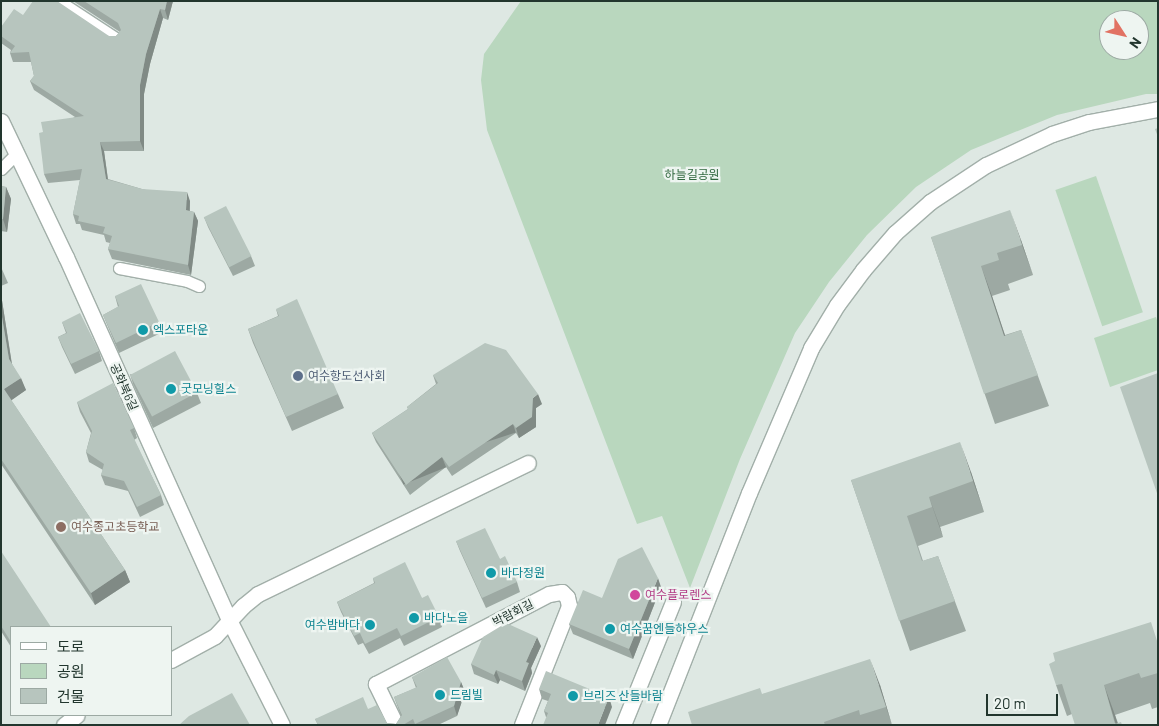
<!DOCTYPE html>
<html>
<head>
<meta charset="utf-8">
<style>
	body { margin:0 }
	#map { position:relative; width:1159px; height:726px; overflow:hidden; background:#dee8e3; font-family:Barlow,"Noto Sans KR",sans-serif }
	div>[style] { position:absolute }
	.green>* { inset:0; background:#b9d7be; transform-origin:0 0 }
	.roads { filter:drop-shadow(1px 0 #a2afa9) drop-shadow(-1px 0 #a2afa9) drop-shadow(0 1px #a2afa9) drop-shadow(0 -1px #a2afa9) }
	.service>* { height:11px; margin:-5.5px; padding:0 5.5px; transform-origin:5.5px; border-radius:5.5px; background:#fff }
	.pedestrian>* { height:15px; margin:-7.5px; padding:0 7.5px; transform-origin:7.5px; border-radius:7.5px; background:#fff }
	.minor>* { height:15px; margin:-7.5px; padding:0 7.5px; transform-origin:7.5px; border-radius:7.5px; background:#fff }
	.wall>* { inset:0; background:#9da9a3 }
	.shaded-wall>* { inset:0; background:#808a85; transform-origin:0 0 }
	.building>* { inset:0; background:#b7c5be; transform-origin:0 0 }
	.dots>* { width:14px; height:14px; translate:-50% -50%; box-sizing:border-box; border:2px solid #eef5f1; border-radius:50% }
	span { translate:-50% -50%; white-space:nowrap; text-align:center; line-height:1.15; -webkit-text-stroke:4.5px #eef5f1; paint-order:stroke }
	.park-label { font-size:12px; color:#31683f }
	.culture-label { font-size:12px; color:#0d838f }
	.left { translate:0 -50%; text-align:left }
	.right { translate:-100% -50%; text-align:right }
	.service-label { font-size:12px; color:#4e5e75 }
	.street-label { font-size:12px; color:#22362e }
	.education-label { font-size:12px; color:#785e54 }
	.hotel-label { font-size:12px; color:#b23c85 }
	.frame { position:absolute; inset:0; border:2px solid #22362e; pointer-events:none }
	.legend { position:absolute; left:10px; top:626px; width:162px; height:90px; box-sizing:border-box; background:#eef5f1; border:1px solid #9ca9a3; margin:0; padding:6px 9px; list-style:none; font-size:15px; color:#22362e }
	.legend li { display:flex; align-items:center; gap:10px; height:25px }
	.legend b { width:25px; border:1px solid #9ca9a3 }
	.north { position:absolute; left:1099px; top:10px; width:50px; height:50px; box-sizing:border-box; background:#eef5f1; border:1px solid #9ca9a3; border-radius:50%; rotate:125deg; font-size:14px; font-weight:700; line-height:20px; text-align:center; color:#22362e }
	.north::after { content:''; display:block; margin:auto; width:18px; height:22px; background:#e17263; clip-path:polygon(50% 0,100% 100%,50% 72%,0 100%) }
	.scale { position:absolute; left:986px; top:694px; width:72px; height:22px; box-sizing:border-box; border:2px solid #22362e; border-top:0; padding-left:6px; font-size:15px; line-height:18px; white-space:nowrap; color:#22362e; -webkit-text-stroke:4px #eef5f1; paint-order:stroke }
</style>
</head>
<body>
<div id="map">
	<div class="green">
		<div style="clip-path:polygon(evenodd,521px 1px,1158px 1px,1158px 94px,1146px 94px,1057px 115px,971px 150px,916px 187px,867px 235px,829px 282px,795px 333px,740px 459px,690px 588px,662px 516px,637px 524px,487px 130px,481px 80px,484px 54px,521px 1px,1109px 20px,1139px 20px,1139px 50px,1109px 50px,1109px 20px)"></div>
		<div style="left:1096px;top:176px;width:144px;height:43px;rotate:71deg"></div>
		<div style="clip-path:polygon(1156px 317px,1158px 323px,1158px 370px,1110px 387px,1094px 338px)"></div>
	</div>
	<div class="roads">
		<div class="service">
			<div style="left:59px;top:1px;width:69px;rotate:33.2deg"></div>
			<div style="left:1px;top:169px;width:23px;rotate:-45deg"></div>
			<div style="left:119px;top:268px;width:69px;rotate:10.8deg"></div>
			<div style="left:187px;top:281px;width:13px;rotate:23deg"></div>
		</div>
		<div class="pedestrian">
			<div style="left:623px;top:725px;width:133px;rotate:-67.9deg"></div>
		</div>
		<div class="minor">
			<div style="left:1px;top:121px;width:151px;rotate:64.5deg"></div>
			<div style="left:66px;top:257px;width:400px;rotate:65.8deg"></div>
			<div style="left:230px;top:622px;width:115px;rotate:63.2deg"></div>
			<div style="left:171px;top:660px;width:50px;rotate:-28.6deg"></div>
			<div style="left:215px;top:636px;width:41px;rotate:-47deg"></div>
			<div style="left:243px;top:606px;width:19px;rotate:-39deg"></div>
			<div style="left:258px;top:594px;width:300px;rotate:-25.9deg"></div>
			<div style="left:64px;top:725px;width:16px;rotate:-38deg"></div>
			<div style="left:396px;top:725px;width:46px;rotate:-116deg"></div>
			<div style="left:376px;top:684px;width:195px;rotate:-27.5deg"></div>
			<div style="left:549px;top:594px;width:13px;rotate:-9deg"></div>
			<div style="left:562px;top:592px;width:7px;rotate:45deg"></div>
			<div style="left:567px;top:597px;width:9px;rotate:77deg"></div>
			<div style="left:569px;top:606px;width:128px;rotate:111.6deg"></div>
			<div style="left:658px;top:725px;width:249px;rotate:-68.6deg"></div>
			<div style="left:749px;top:493px;width:158px;rotate:-66.8deg"></div>
			<div style="left:811px;top:348px;width:50px;rotate:-58.8deg"></div>
			<div style="left:837px;top:305px;width:44px;rotate:-53.4deg"></div>
			<div style="left:863px;top:270px;width:49px;rotate:-49.1deg"></div>
			<div style="left:895px;top:233px;width:47px;rotate:-41.5deg"></div>
			<div style="left:930px;top:202px;width:67px;rotate:-33.5deg"></div>
			<div style="left:986px;top:165px;width:73px;rotate:-25.2deg"></div>
			<div style="left:1052px;top:134px;width:39px;rotate:-18deg"></div>
			<div style="left:1089px;top:122px;width:70px;rotate:-10.7deg"></div>
		</div>
	</div>
	<div class="wall">
		<div style="clip-path:polygon(73px 1px,173px 1px,168px 20px,163px 18px,150px 64px,144px 94px,144px 151px,104px 151px,108px 179px,142px 189px,190px 201px,190px 211px,194px 212px,198px 221px,191px 275px,112px 259px,108px 249px,110px 243px,106px 242px,104px 235px,82px 230px,80px 224px,76px 224px,73px 214px,80px 180px,48px 183px,44px 174px,43px 132px,75px 117px,34px 90px,30px 81px,34px 76px,31px 62px,13px 62px,10px 53px,11px 50px,1px 43px,1px 27px,23px 15px,109px 36px,116px 36px,120px 32px)"></div>
		<div style="clip-path:polygon(1px 186px,6px 187px,11px 199px,7px 232px,1px 231px)"></div>
		<div style="clip-path:polygon(204px 217px,251px 256px,255px 266px,233px 276px,208px 227px)"></div>
		<div style="clip-path:polygon(931px 237px,1021px 240px,1033px 275px,1008px 284px,1010px 290px,992px 296px,1005px 335px,1021px 330px,1049px 406px,995px 424px)"></div>
		<div style="clip-path:polygon(1px 267px,8px 283px,1px 286px)"></div>
		<div style="clip-path:polygon(1px 294px,12px 364px,26px 390px,11px 400px,125px 570px,130px 582px,95px 605px,1px 464px)"></div>
		<div style="clip-path:polygon(115px 296px,159px 322px,163px 332px,119px 353px,103px 315px,118px 307px)"></div>
		<div style="clip-path:polygon(276px 309px,338px 394px,344px 408px,292px 431px,253px 343px,248px 329px,278px 316px)"></div>
		<div style="clip-path:polygon(62px 322px,99px 351px,102px 361px,75px 374px,62px 347px,58px 337px,66px 333px)"></div>
		<div style="clip-path:polygon(130px 374px,197px 393px,201px 403px,153px 428px,133px 384px)"></div>
		<div style="clip-path:polygon(433px 375px,542px 404px,536px 408px,536px 427px,519px 438px,516px 433px,452px 476px,446px 467px,410px 495px,376px 442px,372px 433px,408px 409px,407px 407px,436px 384px)"></div>
		<div style="clip-path:polygon(77px 402px,134px 428px,137px 438px,134px 440px,161px 495px,164px 505px,140px 517px,128px 491px,105px 485px,101px 475px,103px 470px,89px 462px,86px 452px,91px 433px,80px 412px)"></div>
		<div style="clip-path:polygon(971px 472px,984px 512px,940px 527px,943px 537px,918px 546px,923px 561px,938px 556px,966px 631px,910px 651px,851px 480px)"></div>
		<div style="clip-path:polygon(456px 541px,500px 559px,517px 582px,520px 592px,486px 608px,460px 551px)"></div>
		<div style="clip-path:polygon(1px 551px,11px 627px,11px 647px,1px 631px)"></div>
		<div style="clip-path:polygon(373px 578px,422px 598px,439px 617px,442px 627px,404px 646px,400px 638px,369px 654px,363px 643px,358px 645px,341px 612px,337px 602px,374px 583px)"></div>
		<div style="clip-path:polygon(661px 587px,633px 659px,573px 634px,569px 624px,602px 598px)"></div>
		<div style="clip-path:polygon(1158px 642px,1158px 707px,1152px 709px,1150px 703px,1115px 715px,1118px 723px,1122px 725px,1072px 714px,1067px 716px,1056px 685px)"></div>
		<div style="clip-path:polygon(541px 646px,531px 668px,532px 673px,525px 691px,500px 680px,498px 684px,474px 674px,471px 664px)"></div>
		<div style="clip-path:polygon(412px 677px,461px 682px,465px 692px,457px 716px,438px 725px,318px 725px,315px 719px,368px 709px,387px 723px,396px 724px,401px 716px,394px 697px,416px 688px)"></div>
		<div style="clip-path:polygon(880px 685px,892px 725px,692px 725px,762px 694px)"></div>
		<div style="clip-path:polygon(539px 689px,612px 707px,546px 717px,544px 711px,548px 701px,542px 699px)"></div>
	</div>
	<div class="shaded-wall">
		<div style="clip-path:polygon(167px 1px,173px 1px,168px 20px,165px 10px)"></div>
		<div style="clip-path:polygon(160px 9px,163px 18px,150px 64px,144px 94px,144px 151px,140px 141px,140px 85px,146px 54px)"></div>
		<div style="clip-path:polygon(100px 142px,104px 151px,109px 188px,106px 179px)"></div>
		<div style="clip-path:polygon(6px 187px,11px 199px,7px 232px,3px 219px)"></div>
		<div style="clip-path:polygon(187px 192px,190px 201px,189px 220px,186px 210px)"></div>
		<div style="clip-path:polygon(1010px 210px,1021px 240px,1033px 275px,1022px 245px)"></div>
		<div style="clip-path:polygon(194px 212px,198px 221px,191px 275px,188px 265px)"></div>
		<div style="clip-path:polygon(981px 266px,992px 296px,1015px 366px,1004px 336px)"></div>
		<div style="clip-path:polygon(1px 294px,13px 372px,9px 359px,1px 311px)"></div>
		<div style="clip-path:polygon(21px 378px,26px 390px,9px 402px,4px 389px)"></div>
		<div style="clip-path:polygon(538px 394px,542px 404px,536px 408px,536px 427px,519px 438px,516px 428px,533px 398px)"></div>
		<div style="left:513px;top:424px;width:9px;height:77px;rotate:72deg"></div>
		<div style="clip-path:polygon(960px 442px,971px 472px,984px 512px,973px 481px)"></div>
		<div style="left:442px;top:457px;width:11px;height:46px;rotate:68deg"></div>
		<div style="clip-path:polygon(929px 497px,940px 527px,943px 537px)"></div>
		<div style="clip-path:polygon(125px 570px,130px 582px,95px 605px,91px 593px)"></div>
		<div style="clip-path:polygon(658px 578px,661px 587px,633px 659px,629px 649px)"></div>
		<div style="clip-path:polygon(537px 637px,541px 646px,531px 668px,532px 673px,525px 691px,522px 681px,526px 662px)"></div>
		<div style="clip-path:polygon(870px 659px,880px 685px,892px 725px)"></div>
		<div style="clip-path:polygon(496px 670px,500px 680px,498px 684px,494px 675px)"></div>
		<div style="clip-path:polygon(461px 682px,465px 692px,457px 716px,454px 706px)"></div>
		<div style="clip-path:polygon(1104px 685px,1115px 715px,1118px 725px,1116px 725px)"></div>
		<div style="clip-path:polygon(609px 697px,612px 707px,605px 725px,598px 725px)"></div>
	</div>
	<div class="building">
		<div style="clip-path:polygon(33px 1px,57px 1px,109px 36px,116px 36px,121px 30px,118px 23px,84px 1px,167px 1px,165px 10px,160px 9px,146px 54px,140px 85px,140px 141px,100px 142px,106px 179px,142px 189px,187px 192px,186px 210px,194px 212px,188px 265px,108px 249px,112px 236px,103px 233px,105px 227px,78px 221px,79px 216px,73px 214px,82px 169px,44px 174px,39px 133px,43px 132px,41px 122px,84px 116px,30px 81px,34px 76px,29px 52px,10px 53px,15px 46px,1px 36px,1px 27px,14px 9px,23px 15px)"></div>
		<div style="clip-path:polygon(1158px 128px,1158px 137px,1155px 129px)"></div>
		<div style="clip-path:polygon(1px 186px,6px 187px,3px 219px,1px 219px)"></div>
		<div style="left:226px;top:206px;width:56px;height:25px;rotate:63deg"></div>
		<div style="clip-path:polygon(1010px 210px,1022px 245px,997px 253px,999px 260px,981px 266px,1004px 336px,1021px 330px,1038px 375px,984px 394px,931px 237px)"></div>
		<div style="clip-path:polygon(141px 284px,159px 322px,116px 343px,103px 315px,119px 306px,115px 296px)"></div>
		<div style="clip-path:polygon(297px 299px,338px 394px,286px 417px,248px 329px,279px 316px,276px 309px)"></div>
		<div style="clip-path:polygon(1px 311px,9px 359px,21px 378px,4px 389px,125px 570px,91px 593px,1px 459px)"></div>
		<div style="clip-path:polygon(80px 313px,99px 351px,71px 364px,58px 337px,67px 333px,62px 322px)"></div>
		<div style="clip-path:polygon(485px 343px,506px 350px,538px 394px,533px 398px,532px 417px,516px 428px,513px 424px,449px 467px,442px 457px,406px 485px,372px 433px,408px 409px,407px 407px,438px 383px,433px 375px)"></div>
		<div style="left:175px;top:351px;width:47px;height:51px;rotate:62deg"></div>
		<div style="clip-path:polygon(1158px 373px,1158px 496px,1120px 387px)"></div>
		<div style="clip-path:polygon(113px 383px,134px 428px,130px 430px,161px 495px,137px 507px,124px 481px,101px 475px,104px 464px,86px 452px,92px 431px,77px 402px)"></div>
		<div style="clip-path:polygon(960px 442px,973px 481px,929px 497px,932px 507px,907px 516px,922px 561px,938px 556px,955px 601px,899px 621px,851px 480px)"></div>
		<div style="clip-path:polygon(485px 528px,500px 559px,505px 556px,517px 582px,482px 598px,456px 541px)"></div>
		<div style="clip-path:polygon(642px 547px,658px 578px,629px 649px,569px 624px,583px 590px,602px 598px,618px 559px)"></div>
		<div style="clip-path:polygon(1px 551px,51px 627px,11px 627px,11px 642px,1px 626px)"></div>
		<div style="clip-path:polygon(405px 562px,422px 598px,428px 595px,439px 617px,401px 636px,397px 628px,365px 644px,360px 633px,354px 636px,337px 602px,375px 583px,373px 578px)"></div>
		<div style="clip-path:polygon(1151px 622px,1158px 644px,1158px 673px,1141px 678px,1139px 673px,1104px 685px,1115px 724px,1121px 722px,1122px 725px,1075px 725px,1062px 684px,1056px 685px,1049px 664px,1055px 661px,1053px 653px)"></div>
		<div style="clip-path:polygon(506px 623px,537px 637px,526px 662px,529px 663px,522px 681px,496px 670px,494px 675px,471px 664px,483px 637px)"></div>
		<div style="clip-path:polygon(447px 657px,461px 682px,454px 706px,415px 724px,413px 719px,403px 725px,318px 725px,315px 719px,363px 697px,368px 709px,377px 705px,387px 723px,396px 724px,402px 715px,394px 697px,417px 687px,412px 677px)"></div>
		<div style="clip-path:polygon(870px 659px,886px 707px,860px 715px,859px 710px,824px 722px,825px 725px,692px 725px,688px 712px,760px 688px,762px 694px)"></div>
		<div style="clip-path:polygon(546px 671px,609px 697px,598px 725px,543px 725px,548px 713px,544px 711px,551px 694px,539px 689px)"></div>
		<div style="clip-path:polygon(232px 693px,250px 725px,179px 725px,189px 716px)"></div>
	</div>
	<div class="dots">
		<div style="left:143px;top:330px;background:#0f9aa8"></div>
		<div style="left:298px;top:376px;background:#5c6f8a"></div>
		<div style="left:171px;top:389px;background:#0f9aa8"></div>
		<div style="left:61px;top:527px;background:#8d6e63"></div>
		<div style="left:491px;top:573px;background:#0f9aa8"></div>
		<div style="left:635px;top:595px;background:#d1479c"></div>
		<div style="left:414px;top:618px;background:#0f9aa8"></div>
		<div style="left:370px;top:625px;background:#0f9aa8"></div>
		<div style="left:610px;top:629px;background:#0f9aa8"></div>
		<div style="left:440px;top:695px;background:#0f9aa8"></div>
		<div style="left:573px;top:696px;background:#0f9aa8"></div>
	</div>
	<div class="park-label">
		<span style="left:692px;top:175px">하늘길공원</span>
	</div>
	<div class="culture-label">
		<span class="left" style="left:153px;top:330px">엑스포타운</span>
		<span class="left" style="left:181px;top:389px">굿모닝힐스</span>
		<span class="left" style="left:501px;top:573px">바다정원</span>
		<span class="left" style="left:424px;top:618px">바다노을</span>
		<span class="right" style="left:360px;top:625px">여수밤바다</span>
		<span class="left" style="left:620px;top:629px">여수꿈엔들하우스</span>
		<span class="left" style="left:450px;top:695px">드림빌</span>
		<span class="left" style="left:583px;top:696px">브리즈 산들바람</span>
	</div>
	<div class="service-label">
		<span class="left" style="left:308px;top:376px">여수항도선사회</span>
	</div>
	<div class="street-label">
		<span style="left:124px;top:387px;rotate:66deg">공화북6길</span>
		<span style="left:513px;top:613px;rotate:-27deg">박람회길</span>
	</div>
	<div class="education-label">
		<span class="left" style="left:71px;top:527px">여수종고초등학교</span>
	</div>
	<div class="hotel-label">
		<span class="left" style="left:645px;top:595px">여수플로렌스</span>
	</div>
	<div class="frame"></div>
	<ul class="legend">
	<li><b style="height:6px;background:#fff"></b>도로</li>
	<li><b style="height:14px;background:#b9d7be"></b>공원</li>
	<li><b style="height:14px;background:#b7c5be"></b>건물</li>
	</ul>
	<div class="north">N</div>
	<div class="scale">20 m</div>
</div>
</body>
</html>
